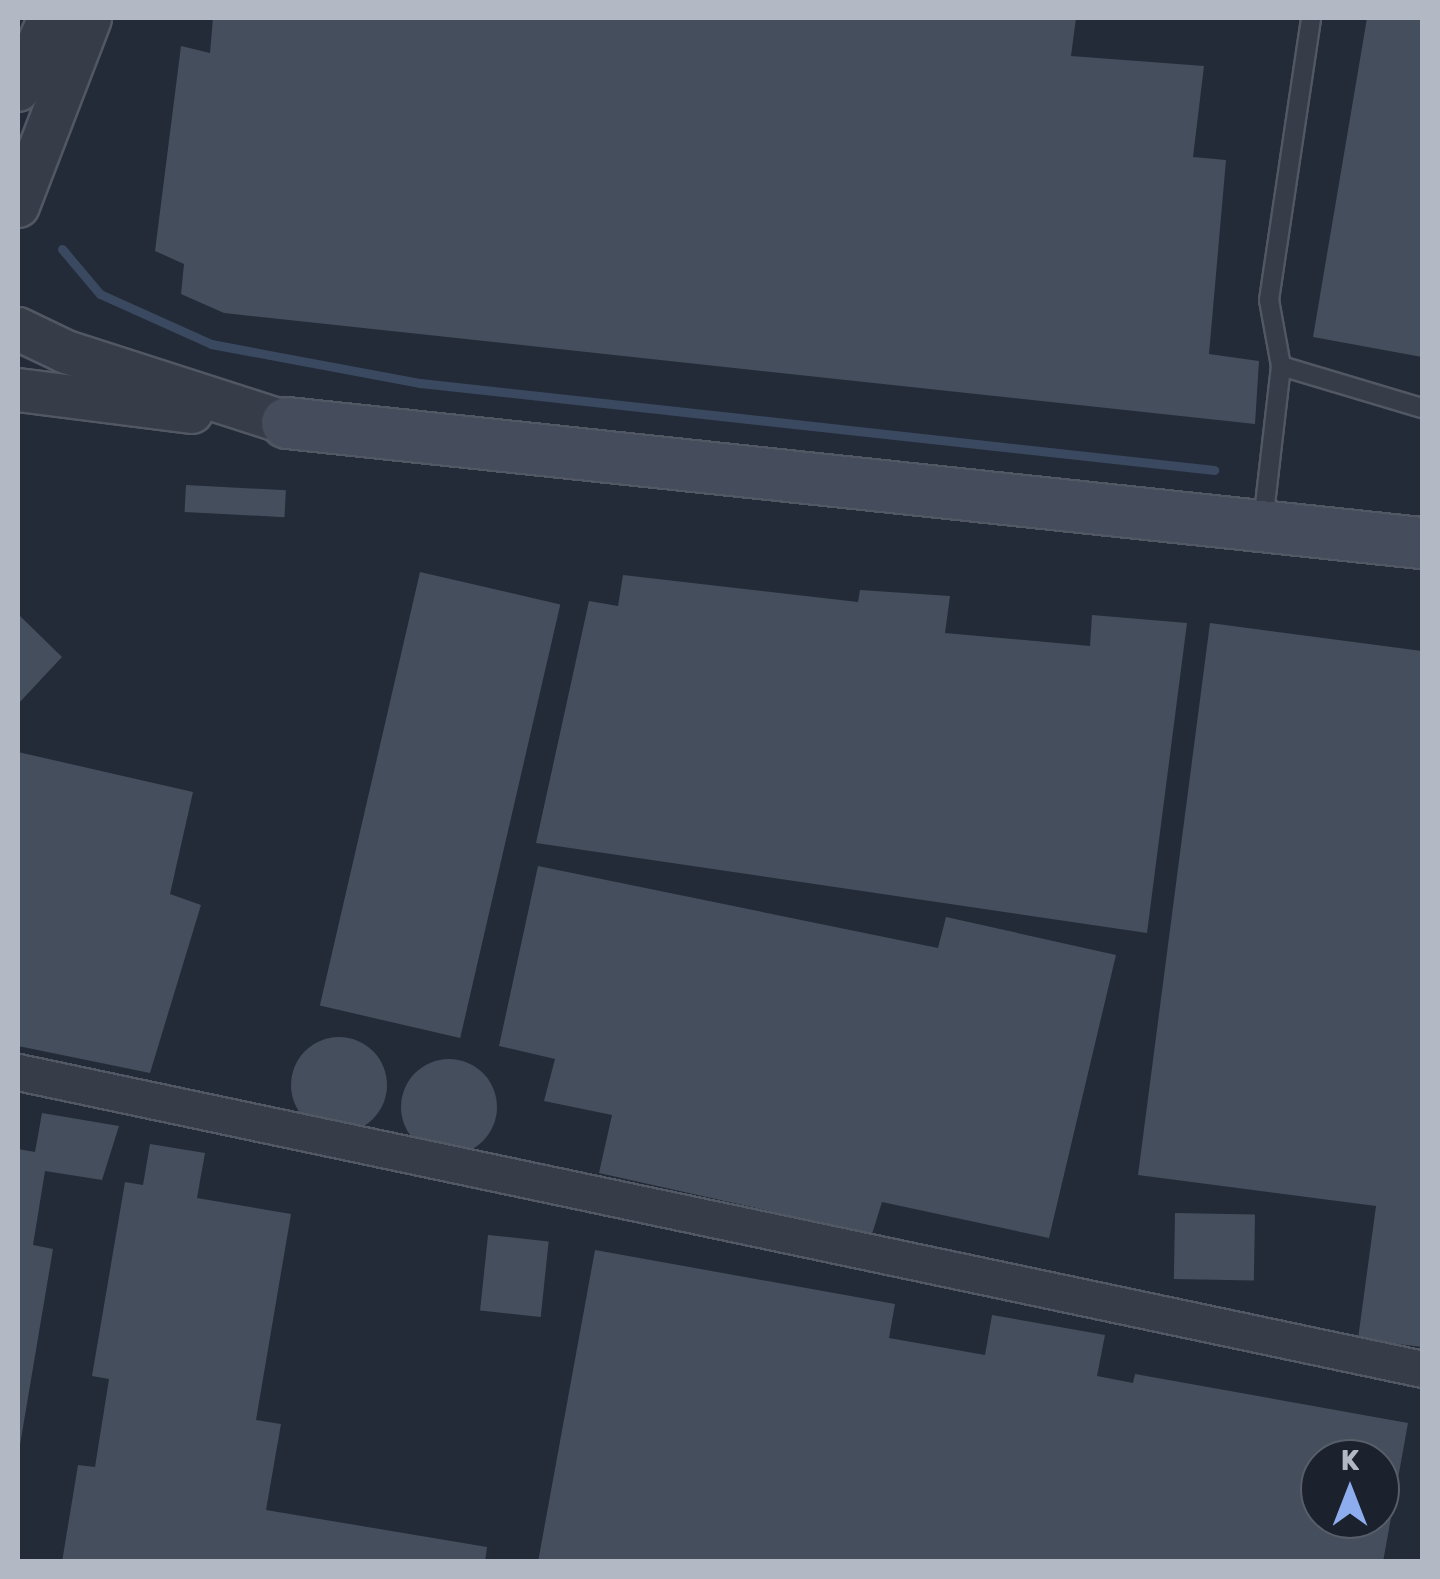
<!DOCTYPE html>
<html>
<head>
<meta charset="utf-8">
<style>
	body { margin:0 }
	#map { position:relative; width:1440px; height:1579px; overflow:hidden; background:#232b38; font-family:Rubik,sans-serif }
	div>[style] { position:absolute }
	.stream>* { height:9px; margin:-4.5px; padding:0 4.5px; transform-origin:4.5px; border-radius:4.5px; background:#3a4860 }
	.building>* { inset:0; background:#454e5c; transform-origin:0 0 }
	.round { border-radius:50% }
	.roads { filter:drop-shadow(2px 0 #525863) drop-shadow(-2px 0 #525863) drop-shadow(0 2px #525863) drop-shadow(0 -2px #525863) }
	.service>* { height:18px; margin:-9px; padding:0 9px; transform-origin:9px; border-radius:9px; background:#373d48 }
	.minor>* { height:35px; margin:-17.5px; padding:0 17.5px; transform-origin:17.5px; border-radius:17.5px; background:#373d48 }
	.tertiary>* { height:42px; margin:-21px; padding:0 21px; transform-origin:21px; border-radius:21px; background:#373d48 }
	.secondary>* { height:50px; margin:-25px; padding:0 25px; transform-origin:25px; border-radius:25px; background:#454c5b }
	span { translate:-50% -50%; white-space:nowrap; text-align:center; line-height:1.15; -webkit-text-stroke:9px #1c222d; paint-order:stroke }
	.frame { position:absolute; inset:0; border:20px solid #b2b8c4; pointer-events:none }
	.north { position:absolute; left:1300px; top:1439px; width:100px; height:100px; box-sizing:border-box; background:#1c222d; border:2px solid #585e69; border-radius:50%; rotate:0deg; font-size:28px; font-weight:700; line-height:40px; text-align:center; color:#b2b8c4 }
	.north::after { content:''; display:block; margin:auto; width:35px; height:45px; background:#8dadef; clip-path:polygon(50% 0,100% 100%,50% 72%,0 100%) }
</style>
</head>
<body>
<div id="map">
	<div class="stream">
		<div style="left:62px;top:249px;width:59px;rotate:49.8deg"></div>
		<div style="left:100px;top:294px;width:122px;rotate:24.2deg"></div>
		<div style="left:211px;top:344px;width:213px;rotate:10.6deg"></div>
		<div style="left:420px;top:383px;width:799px;rotate:6.25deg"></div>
	</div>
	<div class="building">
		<div style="clip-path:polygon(213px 18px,1076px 18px,1071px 56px,1204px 66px,1193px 157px,1226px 160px,1209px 354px,1259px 361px,1255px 424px,224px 313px,181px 294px,184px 264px,155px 251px,181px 46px,210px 53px)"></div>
		<div style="clip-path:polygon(1367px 18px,1422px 18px,1422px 357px,1313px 337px)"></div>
		<div style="left:186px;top:485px;width:100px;height:27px;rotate:3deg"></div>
		<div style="left:420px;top:572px;width:144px;height:445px;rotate:13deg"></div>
		<div style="clip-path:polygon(623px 575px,858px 602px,860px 590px,950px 596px,945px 633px,1090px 646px,1092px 615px,1187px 623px,1147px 933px,536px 843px,589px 601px,618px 606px)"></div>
		<div style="clip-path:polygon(18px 614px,62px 657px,18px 704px)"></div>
		<div style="clip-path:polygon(1210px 623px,1422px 651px,1422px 1347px,1358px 1339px,1376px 1206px,1138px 1175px)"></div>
		<div style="clip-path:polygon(18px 752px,193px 792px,170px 894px,201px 905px,150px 1073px,18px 1046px)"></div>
		<div style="clip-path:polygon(538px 866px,938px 948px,946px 917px,1116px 955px,1049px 1238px,882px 1202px,872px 1234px,599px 1173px,612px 1115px,544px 1101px,555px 1059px,499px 1046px)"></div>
		<div class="round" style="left:291px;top:1037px;width:96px;height:96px"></div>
		<div class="round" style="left:401px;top:1059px;width:96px;height:96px"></div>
		<div style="clip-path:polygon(42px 1113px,119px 1126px,102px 1180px,45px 1171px,33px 1245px,53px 1249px,20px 1445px,18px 1149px,35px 1152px)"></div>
		<div style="clip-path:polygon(150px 1144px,205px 1153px,197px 1198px,291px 1214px,256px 1420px,281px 1424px,266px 1510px,487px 1547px,485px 1562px,62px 1562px,78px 1465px,95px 1467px,109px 1379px,92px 1376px,125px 1182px,143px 1185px)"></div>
		<div style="left:1175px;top:1213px;width:80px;height:66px;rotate:1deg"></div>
		<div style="left:488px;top:1235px;width:61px;height:76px;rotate:6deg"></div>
		<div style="clip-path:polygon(evenodd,595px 1250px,895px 1304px,889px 1338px,985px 1355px,992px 1315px,1105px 1335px,1097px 1376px,1133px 1383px,1135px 1374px,1408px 1423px,1383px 1562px,538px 1562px,595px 1250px,1320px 1459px,1380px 1459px,1380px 1519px,1320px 1519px,1320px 1459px)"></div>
	</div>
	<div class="roads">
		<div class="service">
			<div style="left:1281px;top:366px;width:147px;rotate:16.6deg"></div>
			<div style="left:1263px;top:522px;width:157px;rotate:-83.4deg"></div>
			<div style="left:1281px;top:366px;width:67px;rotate:-100.3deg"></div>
			<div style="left:1269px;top:300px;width:285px;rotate:-81.5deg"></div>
		</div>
		<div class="minor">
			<div style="left:18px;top:1072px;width:1435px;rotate:11.94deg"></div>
		</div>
		<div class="tertiary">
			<div style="left:18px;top:90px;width:79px;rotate:-66deg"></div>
			<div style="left:18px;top:206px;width:201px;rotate:-69deg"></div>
			<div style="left:18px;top:329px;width:53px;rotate:25.6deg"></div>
			<div style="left:66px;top:352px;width:232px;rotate:17.8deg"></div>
			<div style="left:18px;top:390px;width:175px;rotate:7.2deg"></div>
		</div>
		<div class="secondary">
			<div style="left:287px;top:423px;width:1141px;rotate:6.04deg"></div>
		</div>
	</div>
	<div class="frame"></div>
	<div class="north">K</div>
</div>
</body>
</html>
